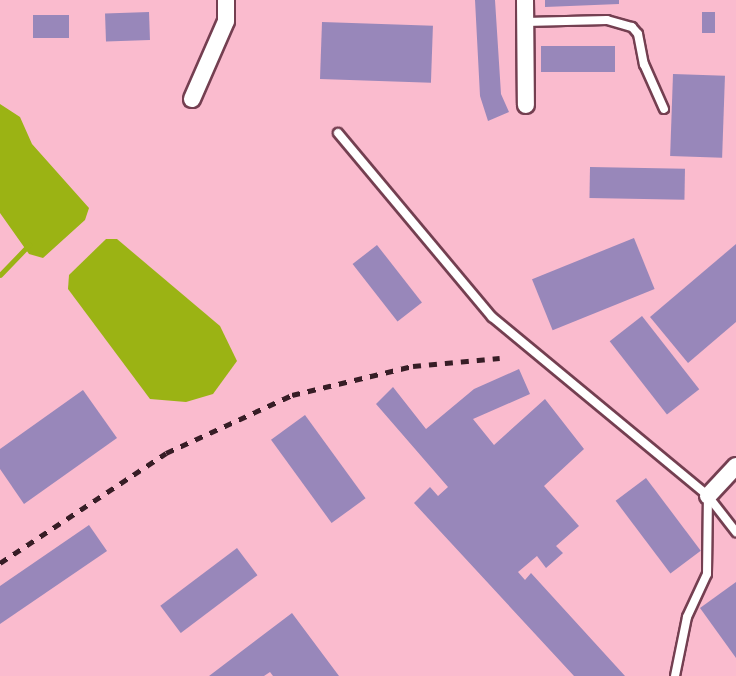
<!DOCTYPE html>
<html>
<head>
<meta charset="utf-8">
<style>
	body { margin:0 }
	#map { position:relative; width:736px; height:676px; overflow:hidden; background:#fabbce; font-family:Roboto,sans-serif }
	div>[style] { position:absolute }
	.water>* { inset:0; background:#9bb314 }
	.stream>* { height:4.5px; margin:-2.25px; padding:0 2.25px; transform-origin:2.25px; border-radius:2.25px; background:#9bb314 }
	.building>* { inset:0; background:#9887ba; transform-origin:0 0 }
	.roads { filter:drop-shadow(2px 0 #743f51) drop-shadow(-2px 0 #743f51) drop-shadow(0 2px #743f51) drop-shadow(0 -2px #743f51) }
	.service>* { height:8px; margin:-4px; padding:0 4px; transform-origin:4px; border-radius:4px; background:#fff }
	.minor>* { height:16px; margin:-8px; padding:0 8px; transform-origin:8px; border-radius:8px; background:#fff }
	.rail>* { height:4.5px; margin-top:-2.25px; transform-origin:0; background:repeating-linear-gradient(90deg,#371d26 0 8px,transparent 0 16px) }
	span { translate:-50% -50%; white-space:nowrap; text-align:center; line-height:1.15; -webkit-text-stroke:6px #feeaef; paint-order:stroke }
</style>
</head>
<body>
<div id="map">
	<div class="water">
		<div style="clip-path:polygon(0 104px,20px 117px,32px 144px,89px 208px,85px 220px,43px 258px,29px 254px,0 213px)"></div>
		<div style="clip-path:polygon(106px 239px,117px 239px,220px 326px,237px 361px,213px 394px,186px 402px,150px 399px,68px 289px,69px 275px)"></div>
	</div>
	<div class="stream">
		<div style="left:0;top:275px;width:42px;rotate:-46deg"></div>
	</div>
	<div class="building">
		<div style="clip-path:polygon(475px 0,495px 0,501px 94px,509px 112px,488px 121px,480px 96px)"></div>
		<div style="clip-path:polygon(545px 0,619px 0,619px 4px,545px 7px)"></div>
		<div style="left:149px;top:12px;width:28px;height:44px;rotate:88deg"></div>
		<div style="left:702px;top:12px;width:13px;height:21px"></div>
		<div style="left:33px;top:15px;width:36px;height:23px"></div>
		<div style="left:322px;top:22px;width:111px;height:57px;rotate:2deg"></div>
		<div style="left:615px;top:46px;width:26px;height:74px;rotate:90deg"></div>
		<div style="left:673px;top:74px;width:52px;height:82px;rotate:2deg"></div>
		<div style="left:590px;top:167px;width:95px;height:31px;rotate:1deg"></div>
		<div style="left:634px;top:238px;width:55px;height:110px;rotate:68deg"></div>
		<div style="clip-path:polygon(736px 244px,736px 322px,688px 363px,650px 317px)"></div>
		<div style="left:377px;top:245px;width:73px;height:31px;rotate:52deg"></div>
		<div style="left:642px;top:316px;width:93px;height:41px;rotate:52deg"></div>
		<div style="clip-path:polygon(519px 369px,530px 394px,473px 419px,494px 445px,545px 399px,584px 449px,544px 486px,579px 526px,556px 546px,563px 553px,546px 568px,537px 556px,518px 572px,525px 580px,531px 573px,625px 676px,574px 676px,414px 503px,430px 487px,438px 496px,448px 487px,376px 404px,393px 387px,426px 429px,474px 389px)"></div>
		<div style="clip-path:polygon(83px 390px,117px 438px,24px 504px,0 469px,0 449px)"></div>
		<div style="left:305px;top:415px;width:103px;height:42px;rotate:54deg"></div>
		<div style="left:646px;top:478px;width:91px;height:38px;rotate:53deg"></div>
		<div style="clip-path:polygon(89px 525px,107px 551px,0 624px,0 586px)"></div>
		<div style="left:237px;top:548px;width:34px;height:96px;rotate:53deg"></div>
		<div style="clip-path:polygon(736px 582px,736px 658px,700px 608px)"></div>
		<div style="clip-path:polygon(292px 613px,339px 676px,273px 676px,270px 672px,264px 676px,209px 676px)"></div>
	</div>
	<div class="roads">
		<div class="service">
			<div style="left:525px;top:22px;width:82px;rotate:-1.4deg"></div>
			<div style="left:607px;top:20px;width:26px;rotate:16deg"></div>
			<div style="left:632px;top:27px;width:9px;rotate:49deg"></div>
			<div style="left:638px;top:34px;width:31px;rotate:79deg"></div>
			<div style="left:644px;top:64px;width:49px;rotate:66deg"></div>
			<div style="left:338px;top:133px;width:240px;rotate:50.1deg"></div>
			<div style="left:492px;top:317px;width:281px;rotate:39.6deg"></div>
			<div style="left:708px;top:496px;width:46px;rotate:52.1deg"></div>
			<div style="left:675px;top:676px;width:60px;rotate:-78.5deg"></div>
			<div style="left:687px;top:617px;width:47px;rotate:-65.1deg"></div>
			<div style="left:707px;top:574px;width:77px;rotate:-89.3deg"></div>
		</div>
		<div class="minor">
			<div style="left:525px;top:0;width:105px;rotate:89.5deg"></div>
			<div style="left:192px;top:99px;width:85px;rotate:-66.4deg"></div>
			<div style="left:226px;top:21px;width:21px;rotate:-90deg"></div>
			<div style="left:708px;top:496px;width:41px;rotate:-47deg"></div>
		</div>
	</div>
	<div class="rail">
		<div style="left:0;top:563px;width:199px;rotate:-33.5deg"></div>
		<div style="left:166px;top:453px;width:139px;rotate:-24.7deg"></div>
		<div style="left:292px;top:395px;width:124px;rotate:-13.5deg"></div>
		<div style="left:413px;top:366px;width:87px;rotate:-5.3deg"></div>
	</div>
</div>
</body>
</html>
